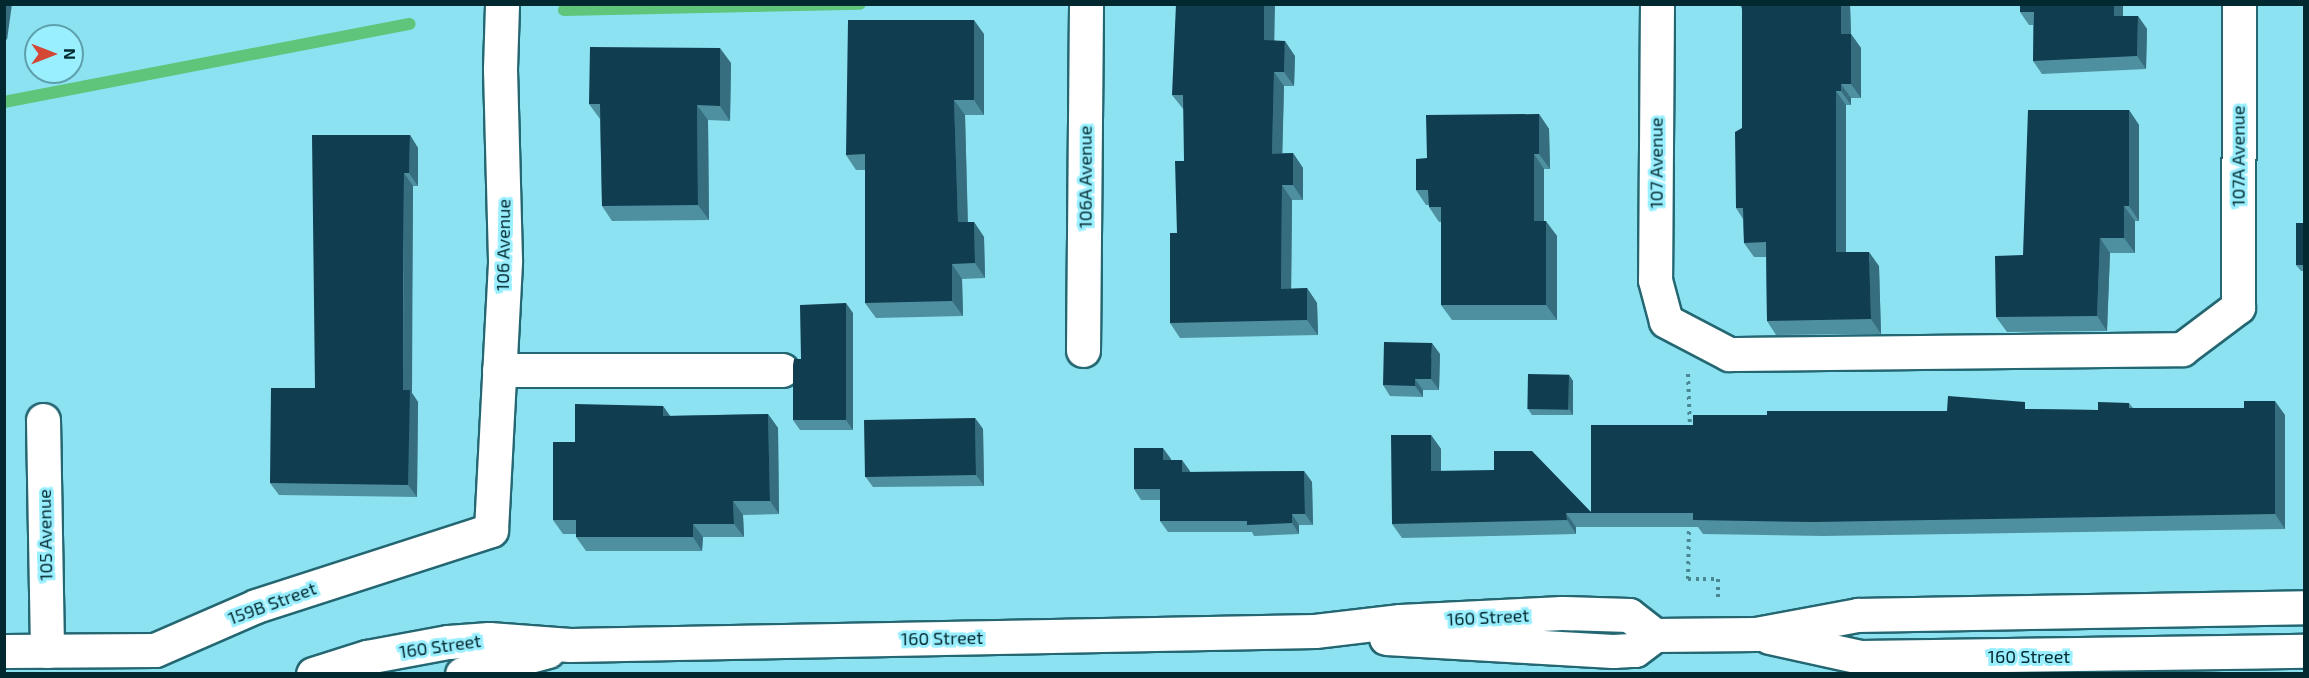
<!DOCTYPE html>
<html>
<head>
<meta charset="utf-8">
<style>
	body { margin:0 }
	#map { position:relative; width:2309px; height:678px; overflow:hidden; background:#8de2f1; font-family:"Exo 2",sans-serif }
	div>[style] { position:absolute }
	.stream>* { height:12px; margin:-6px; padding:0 6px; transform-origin:6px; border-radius:6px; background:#5ec57b }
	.path>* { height:4px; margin-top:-2px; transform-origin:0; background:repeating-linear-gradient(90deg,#498893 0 3px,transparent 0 7.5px) }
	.roads { filter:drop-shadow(2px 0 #246772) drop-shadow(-2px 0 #246772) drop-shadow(0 2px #246772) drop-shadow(0 -2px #246772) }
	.minor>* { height:33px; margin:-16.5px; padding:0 16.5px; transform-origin:16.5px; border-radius:16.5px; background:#fff }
	.wall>* { inset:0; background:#4f90a0 }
	.shaded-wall>* { inset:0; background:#366e80 }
	.building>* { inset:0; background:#113d50; transform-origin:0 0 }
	span { translate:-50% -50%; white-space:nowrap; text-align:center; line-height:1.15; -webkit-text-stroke:6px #9aefff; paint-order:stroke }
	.street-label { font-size:18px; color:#02292f }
	.frame { position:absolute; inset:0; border:6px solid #02292f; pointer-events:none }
	.north { position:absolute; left:24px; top:24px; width:60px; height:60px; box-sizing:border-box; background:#9aefff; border:2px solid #5da0ac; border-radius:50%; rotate:90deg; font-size:16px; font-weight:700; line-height:24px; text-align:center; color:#02292f }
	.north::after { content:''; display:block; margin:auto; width:21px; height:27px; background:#d34734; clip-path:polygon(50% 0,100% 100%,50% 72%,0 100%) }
</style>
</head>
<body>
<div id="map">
	<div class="stream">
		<div style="left:564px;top:10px;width:296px;rotate:-1.2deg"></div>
		<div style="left:4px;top:102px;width:413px;rotate:-10.9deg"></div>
	</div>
	<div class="path">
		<div style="left:1688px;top:374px;width:55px;rotate:87.9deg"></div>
		<div style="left:1689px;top:524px;width:55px;rotate:91deg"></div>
		<div style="left:1688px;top:579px;width:30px"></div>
		<div style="left:1718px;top:579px;width:19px;rotate:90deg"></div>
	</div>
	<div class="roads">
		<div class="minor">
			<div style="left:1657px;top:4px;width:276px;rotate:90.4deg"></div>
			<div style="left:1655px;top:280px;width:42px;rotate:75deg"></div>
			<div style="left:1666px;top:321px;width:71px;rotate:27.6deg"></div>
			<div style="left:1729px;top:354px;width:453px;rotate:-0.6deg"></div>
			<div style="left:2182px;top:349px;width:70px;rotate:-36.9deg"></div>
			<div style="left:2238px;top:307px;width:303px;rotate:-89.8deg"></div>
			<div style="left:1083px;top:350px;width:346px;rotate:-89.5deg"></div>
			<div style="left:499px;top:370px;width:283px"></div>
			<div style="left:43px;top:420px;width:231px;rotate:89deg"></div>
			<div style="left:1769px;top:637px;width:93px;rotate:12.4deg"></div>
			<div style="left:1860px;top:657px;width:444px;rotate:-0.8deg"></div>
			<div style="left:1386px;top:638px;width:227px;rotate:3.3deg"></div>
			<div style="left:1613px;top:651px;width:22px;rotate:-3deg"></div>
			<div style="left:1635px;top:650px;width:25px;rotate:-37deg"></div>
			<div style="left:4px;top:651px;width:151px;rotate:-0.4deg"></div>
			<div style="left:155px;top:650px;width:110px;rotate:-23.5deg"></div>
			<div style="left:256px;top:606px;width:247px;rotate:-17.9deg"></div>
			<div style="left:491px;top:530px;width:270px;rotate:-87deg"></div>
			<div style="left:505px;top:260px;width:191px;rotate:-91.5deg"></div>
			<div style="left:500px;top:69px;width:65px;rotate:-88.2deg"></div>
			<div style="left:313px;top:674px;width:57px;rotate:-17.5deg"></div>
			<div style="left:367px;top:657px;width:82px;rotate:-10.5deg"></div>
			<div style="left:448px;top:642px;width:41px;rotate:-4.2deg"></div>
			<div style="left:489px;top:639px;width:81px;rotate:4.2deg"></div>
			<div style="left:570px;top:645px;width:745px;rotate:-1.08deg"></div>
			<div style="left:1315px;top:631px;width:86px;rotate:-6.7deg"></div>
			<div style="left:1400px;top:621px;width:162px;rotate:-2.8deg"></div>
			<div style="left:1562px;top:613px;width:67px;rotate:1.7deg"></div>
			<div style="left:1629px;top:615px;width:33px;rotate:38deg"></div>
			<div style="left:1655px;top:635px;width:101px;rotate:-0.6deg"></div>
			<div style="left:1756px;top:634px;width:104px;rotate:-10.6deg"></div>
			<div style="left:1858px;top:615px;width:446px;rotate:-1deg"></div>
			<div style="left:462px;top:674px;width:89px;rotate:-15deg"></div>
		</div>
	</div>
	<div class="wall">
		<div style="clip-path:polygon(1739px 4px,1850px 4px,1851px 34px,1861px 48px,1861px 98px,1851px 98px,1851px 105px,1846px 105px,1846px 252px,1879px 266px,1881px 334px,1776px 335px,1767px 321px,1766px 257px,1754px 257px,1744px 243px,1743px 219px,1736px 208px,1742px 128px,1742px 9px)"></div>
		<div style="clip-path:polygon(2123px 4px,2123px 16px,2138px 16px,2147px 29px,2146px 69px,2042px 74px,2033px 61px,2033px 25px,2029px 25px,2020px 12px)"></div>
		<div style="clip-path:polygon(984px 34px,984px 115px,965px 115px,968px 222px,974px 222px,984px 237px,985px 278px,962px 279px,963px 316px,876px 318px,865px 303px,865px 170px,856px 170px,846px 155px)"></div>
		<div style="clip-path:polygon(1274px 40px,1295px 56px,1294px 86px,1284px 86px,1282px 153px,1293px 153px,1303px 168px,1303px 200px,1292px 200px,1291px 289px,1307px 288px,1317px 303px,1318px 335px,1180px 338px,1170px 323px,1177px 233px,1184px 161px,1184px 110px,1172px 95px)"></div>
		<div style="clip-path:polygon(731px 63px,730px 121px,708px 120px,709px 220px,612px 221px,602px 206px,600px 119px,589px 104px)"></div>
		<div style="clip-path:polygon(2129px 110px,2139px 125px,2139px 221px,2135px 221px,2135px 253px,2110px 253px,2107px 331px,2007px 332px,1996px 317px,2023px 255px)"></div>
		<div style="clip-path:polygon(1539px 114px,1549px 129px,1550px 169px,1544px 169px,1544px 221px,1557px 236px,1557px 320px,1452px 320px,1441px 305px,1441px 222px,1439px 222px,1429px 207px,1429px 205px,1426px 205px,1416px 190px,1427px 158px)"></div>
		<div style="clip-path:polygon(410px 135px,418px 148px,418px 186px,413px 186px,412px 292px,412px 393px,418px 402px,417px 497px,279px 495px,270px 483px,315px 388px)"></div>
		<div style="clip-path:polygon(2304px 223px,2304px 271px,2301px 271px,2296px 265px)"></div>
		<div style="clip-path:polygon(853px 313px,853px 430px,800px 430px,793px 420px)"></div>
		<div style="clip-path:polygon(1440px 354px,1439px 390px,1423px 390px,1423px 397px,1390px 396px,1383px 385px)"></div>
		<div style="clip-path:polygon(1569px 375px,1573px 381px,1573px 415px,1532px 415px,1528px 409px)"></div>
		<div style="clip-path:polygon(2129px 403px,2133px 408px,2285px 415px,2285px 529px,1823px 536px,1703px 534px,1698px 527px,1576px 527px,1576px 534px,1402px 538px,1392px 524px,1431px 435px,1441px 449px,1441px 471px,1591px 512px,1693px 425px,1767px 415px,2030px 409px,2098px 410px)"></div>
		<div style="clip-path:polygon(663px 406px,670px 416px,768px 414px,778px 428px,779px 514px,743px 515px,744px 537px,703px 537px,702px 551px,586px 551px,576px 537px,576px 534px,563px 534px,553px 520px)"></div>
		<div style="clip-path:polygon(975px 418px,983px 429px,984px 486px,873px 487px,865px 476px)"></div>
		<div style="clip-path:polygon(1171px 459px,1171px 460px,1190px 472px,1304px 471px,1312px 482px,1313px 525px,1299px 525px,1299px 534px,1254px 536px,1252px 532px,1168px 532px,1160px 521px,1160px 500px,1141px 500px,1134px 489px)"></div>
	</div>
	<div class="shaded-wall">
		<div style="clip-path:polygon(4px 4px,12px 4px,7px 40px,4px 37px)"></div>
		<div style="clip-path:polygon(1264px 4px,1275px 4px,1274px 55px,1264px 40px)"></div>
		<div style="clip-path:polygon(1841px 4px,1850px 4px,1851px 34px,1861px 48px,1861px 98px,1851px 84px,1841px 34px)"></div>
		<div style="clip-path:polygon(2114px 4px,2123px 4px,2123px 29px,2114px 16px)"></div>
		<div style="clip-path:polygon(2138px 16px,2147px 29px,2146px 69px,2137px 56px)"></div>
		<div style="clip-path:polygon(974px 20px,984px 34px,984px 115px,974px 100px)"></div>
		<div style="clip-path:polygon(1285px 41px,1295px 56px,1294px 86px,1284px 72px)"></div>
		<div style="clip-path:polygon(720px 48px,731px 63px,730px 121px,720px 106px)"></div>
		<div style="clip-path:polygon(1274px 72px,1284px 86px,1282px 168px,1272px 154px)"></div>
		<div style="clip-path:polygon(1841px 84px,1851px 98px,1851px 105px,1841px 91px)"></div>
		<div style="clip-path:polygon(1836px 91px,1846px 105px,1846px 267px,1836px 252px)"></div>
		<div style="clip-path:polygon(954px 100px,965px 115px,968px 237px,958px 222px)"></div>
		<div style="clip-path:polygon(697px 105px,708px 120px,709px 220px,698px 205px)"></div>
		<div style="clip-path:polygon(2129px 110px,2139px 125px,2139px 221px,2129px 206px)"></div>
		<div style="clip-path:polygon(1539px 114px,1549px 129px,1550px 169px,1539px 154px)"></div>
		<div style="clip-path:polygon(410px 135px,418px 148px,418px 186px,409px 173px)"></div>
		<div style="clip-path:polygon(1293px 153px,1303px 168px,1303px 200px,1293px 185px)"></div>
		<div style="clip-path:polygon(1534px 154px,1544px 169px,1544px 236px,1534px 221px)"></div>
		<div style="clip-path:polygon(404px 173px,413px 186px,412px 393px,418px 402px,417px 497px,408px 485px,403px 390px)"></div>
		<div style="clip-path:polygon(1282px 185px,1292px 200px,1291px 304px,1281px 289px)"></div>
		<div style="clip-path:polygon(2124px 206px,2135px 221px,2135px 253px,2124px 238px)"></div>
		<div style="clip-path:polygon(1546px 221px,1557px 236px,1557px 320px,1546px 305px)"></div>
		<div style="clip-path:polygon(974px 222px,984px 237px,985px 278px,975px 263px)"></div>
		<div style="clip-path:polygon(2100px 238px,2110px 253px,2107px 331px,2097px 316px)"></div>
		<div style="clip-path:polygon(1869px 252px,1879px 266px,1881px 334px,1871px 319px)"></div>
		<div style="clip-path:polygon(952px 264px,962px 279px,963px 316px,952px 301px)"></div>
		<div style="clip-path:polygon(1307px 288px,1317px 303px,1318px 335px,1307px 320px)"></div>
		<div style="clip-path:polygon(846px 303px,853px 313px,853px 430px,846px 420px)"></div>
		<div style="clip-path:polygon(1432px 343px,1440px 354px,1439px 390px,1431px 379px)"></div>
		<div style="clip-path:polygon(1569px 375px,1573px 381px,1573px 415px,1569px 409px)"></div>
		<div style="clip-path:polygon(1415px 379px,1423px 390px,1423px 397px,1415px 386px)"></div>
		<div style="clip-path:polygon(2275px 401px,2285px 415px,2285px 529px,2275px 514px)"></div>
		<div style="clip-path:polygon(663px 406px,673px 420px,663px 416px)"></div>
		<div style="clip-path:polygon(768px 414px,778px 428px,779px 514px,770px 501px)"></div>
		<div style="clip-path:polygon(975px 418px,983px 429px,984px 486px,976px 475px)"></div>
		<div style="clip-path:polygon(1431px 435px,1441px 449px,1441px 485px,1431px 471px)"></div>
		<div style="clip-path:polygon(1163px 448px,1171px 459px,1171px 471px,1163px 460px)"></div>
		<div style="clip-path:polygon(1182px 460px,1190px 471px,1190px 483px,1182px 472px)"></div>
		<div style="clip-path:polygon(1304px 471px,1312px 482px,1313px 525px,1305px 514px)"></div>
		<div style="clip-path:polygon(733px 501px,743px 515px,744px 537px,734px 524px)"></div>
		<div style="clip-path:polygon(1566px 513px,1576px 527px,1576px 534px,1567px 520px)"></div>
		<div style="clip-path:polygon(1292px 514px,1299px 525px,1299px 534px,1292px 523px)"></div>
		<div style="clip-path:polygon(693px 524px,703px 537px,702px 551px,693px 537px)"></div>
	</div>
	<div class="building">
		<div style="clip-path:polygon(1176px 4px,1264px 4px,1264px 40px,1285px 41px,1284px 72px,1274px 72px,1272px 154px,1293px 153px,1293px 185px,1282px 185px,1281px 289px,1307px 288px,1307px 320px,1170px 323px,1170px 233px,1177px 233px,1175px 161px,1184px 161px,1183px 95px,1172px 95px)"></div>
		<div style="clip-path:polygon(1742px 4px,1841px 4px,1841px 34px,1851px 34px,1851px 84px,1841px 84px,1841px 91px,1836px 91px,1836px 252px,1869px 252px,1871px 319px,1767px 321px,1766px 242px,1744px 243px,1743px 208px,1736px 208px,1735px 132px,1742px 128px)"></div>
		<div style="clip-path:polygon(2020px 4px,2114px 4px,2114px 16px,2138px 16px,2137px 56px,2033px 61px,2034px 12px,2020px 12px)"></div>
		<div style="clip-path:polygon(848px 20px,974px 20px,974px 100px,954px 100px,958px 222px,974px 222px,975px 263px,952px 264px,952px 301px,865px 303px,865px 154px,846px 155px)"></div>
		<div style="clip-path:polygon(590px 47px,720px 48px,720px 106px,697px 105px,698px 205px,602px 206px,600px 104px,589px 104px)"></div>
		<div style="clip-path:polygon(2028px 110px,2129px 110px,2129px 206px,2124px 206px,2124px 238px,2100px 238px,2097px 316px,1996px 317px,1995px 256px,2023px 255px)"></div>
		<div style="clip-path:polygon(1539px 114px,1539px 154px,1534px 154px,1534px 221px,1546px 221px,1546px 305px,1441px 305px,1441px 207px,1429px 207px,1428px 190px,1416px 190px,1416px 159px,1427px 158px,1426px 115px)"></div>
		<div style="clip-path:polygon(312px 135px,410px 135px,409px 173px,404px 173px,403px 279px,403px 390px,410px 390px,408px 485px,270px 483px,271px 388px,315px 388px)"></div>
		<div style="left:2296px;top:223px;width:8px;height:42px"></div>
		<div style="clip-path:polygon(846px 303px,846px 420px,793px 420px,793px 365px,794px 359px,801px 359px,800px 305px)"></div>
		<div style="clip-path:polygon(1384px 342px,1432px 343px,1431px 379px,1415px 379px,1415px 386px,1383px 385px)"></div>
		<div style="left:1528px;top:374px;width:41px;height:35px;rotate:1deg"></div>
		<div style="clip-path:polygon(1948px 396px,2025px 402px,2025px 409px,2098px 410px,2098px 402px,2129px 403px,2129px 408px,2244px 408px,2244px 401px,2275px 401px,2275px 514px,1814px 522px,1693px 520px,1693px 513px,1566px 513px,1567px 520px,1392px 524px,1391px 435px,1431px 435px,1431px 471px,1494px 470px,1494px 451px,1532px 451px,1591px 512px,1591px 425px,1693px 425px,1693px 415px,1767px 415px,1767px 411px,1947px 411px)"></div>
		<div style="clip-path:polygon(575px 404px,663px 406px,663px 416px,768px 414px,770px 501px,733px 501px,734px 524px,693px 524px,693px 537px,576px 537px,576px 520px,553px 520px,553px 442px,575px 442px)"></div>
		<div style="left:975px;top:418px;width:57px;height:111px;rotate:89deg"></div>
		<div style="clip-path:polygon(1134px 448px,1163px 448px,1163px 460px,1182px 460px,1182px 472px,1304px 471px,1305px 514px,1292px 514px,1292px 523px,1247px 525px,1247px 521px,1160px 521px,1160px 489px,1134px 489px)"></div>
	</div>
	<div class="street-label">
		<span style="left:2238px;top:156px;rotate:-90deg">107A Avenue</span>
		<span style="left:1656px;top:163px;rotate:-90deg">107 Avenue</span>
		<span style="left:1085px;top:177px;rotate:-90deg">106A Avenue</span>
		<span style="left:503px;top:245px;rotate:-89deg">106 Avenue</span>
		<span style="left:45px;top:535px;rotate:-91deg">105 Avenue</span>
		<span style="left:272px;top:603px;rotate:-20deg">159B Street</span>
		<span style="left:1488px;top:617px;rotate:-3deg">160 Street</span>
		<span style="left:942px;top:638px;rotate:-1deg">160 Street</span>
		<span style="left:440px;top:646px;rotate:-8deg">160 Street</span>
		<span style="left:2029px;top:656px">160 Street</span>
	</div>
	<div class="frame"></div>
	<div class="north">N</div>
</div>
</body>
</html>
